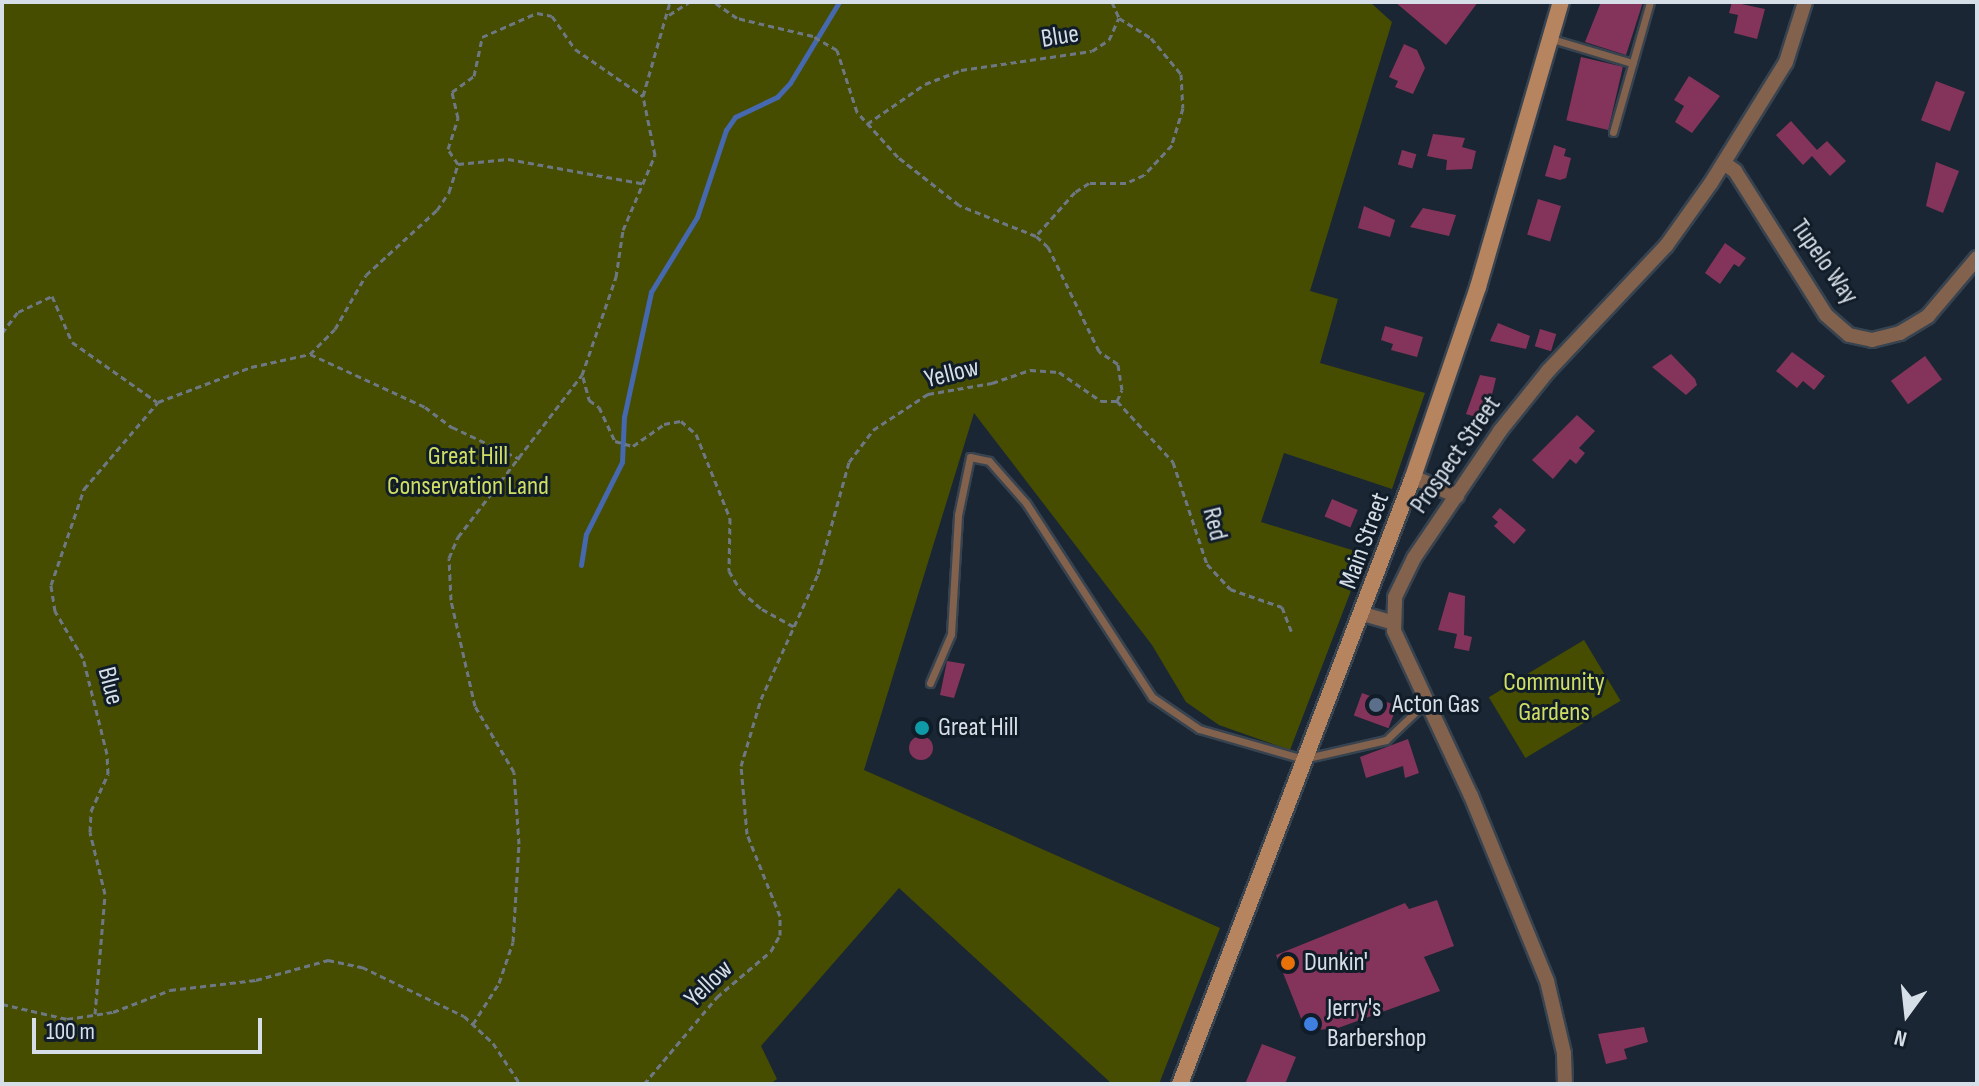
<!DOCTYPE html>
<html>
<head>
<meta charset="utf-8">
<style>
	body { margin:0 }
	#map { position:relative; width:1979px; height:1086px; overflow:hidden; background:#1a2633; font-family:"Sofia Sans Condensed",sans-serif }
	div>[style] { position:absolute }
	.green>* { inset:0; background:#464d01; transform-origin:0 0 }
	.stream>* { height:5px; margin:-2.5px; padding:0 2.5px; transform-origin:2.5px; border-radius:2.5px; background:#4568af }
	.building>* { inset:0; background:#84345b; transform-origin:0 0 }
	.round { border-radius:50% }
	.path>* { height:3px; margin-top:-1.5px; transform-origin:0; background:repeating-linear-gradient(90deg,#6e7884 0 6px,transparent 0 10px) }
	.roads { filter:drop-shadow(2px 0 #384350) drop-shadow(-2px 0 #384350) drop-shadow(0 2px #384350) drop-shadow(0 -2px #384350) }
	.service>* { height:7px; margin:-3.5px; padding:0 3.5px; transform-origin:3.5px; border-radius:3.5px; background:#82624c }
	.minor>* { height:14px; margin:-7px; padding:0 7px; transform-origin:7px; border-radius:7px; background:#82624c }
	.secondary>* { height:16px; margin:-8px; padding:0 8px; transform-origin:8px; border-radius:8px; background:#b78460 }
	.dots>* { width:22px; height:22px; translate:-50% -50%; box-sizing:border-box; border:4px solid #111c29; border-radius:50% }
	span { translate:-50% -50%; white-space:nowrap; text-align:center; line-height:1.15; -webkit-text-stroke:6px #111c29; paint-order:stroke }
	.street-label { font-size:26px; color:#d6dee7 }
	.park-label { font-size:26px; color:#d0df64 }
	.poi-label { font-size:26px; color:#d6dee7 }
	.left { translate:0 -50%; text-align:left }
	.frame { position:absolute; inset:0; border:4px solid #d6dee7; pointer-events:none }
	.north { position:absolute; left:1867px; top:974px; width:80px; height:80px; -webkit-text-stroke:6px #111c29; paint-order:stroke; rotate:195deg; font-size:22px; font-weight:700; line-height:32px; text-align:center; color:#d6dee7 }
	.north::after { content:''; display:block; margin:auto; width:28px; height:36px; background:#d6dee7; clip-path:polygon(50% 0,100% 100%,50% 72%,0 100%) }
	.scale { position:absolute; left:32px; top:1018px; width:230px; height:36px; box-sizing:border-box; border:4px solid #d6dee7; border-top:0; padding-left:10px; font-size:24px; line-height:28px; white-space:nowrap; color:#d6dee7; -webkit-text-stroke:6px #111c29; paint-order:stroke }
</style>
</head>
<body>
<div id="map">
	<div class="green">
		<div style="clip-path:polygon(2px 2px,1370px 2px,1392px 22px,1310px 291px,1338px 299px,1320px 363px,1425px 393px,1392px 489px,1284px 453px,1261px 522px,1365px 554px,1290px 750px,1219px 725px,1186px 702px,1152px 645px,974px 413px,864px 770px,1220px 928px,1159px 1084px,1112px 1084px,899px 888px,761px 1046px,777px 1079px,770px 1084px,2px 1084px)"></div>
		<div style="left:1584px;top:640px;width:71px;height:111px;rotate:59deg"></div>
	</div>
	<div class="stream">
		<div style="left:581px;top:565px;width:31px;rotate:-81deg"></div>
		<div style="left:586px;top:534px;width:80px;rotate:-63.4deg"></div>
		<div style="left:622px;top:462px;width:45px;rotate:-87.5deg"></div>
		<div style="left:624px;top:417px;width:128px;rotate:-77.8deg"></div>
		<div style="left:651px;top:292px;width:88px;rotate:-58.5deg"></div>
		<div style="left:697px;top:217px;width:92px;rotate:-71.6deg"></div>
		<div style="left:726px;top:130px;width:16px;rotate:-55deg"></div>
		<div style="left:735px;top:117px;width:47px;rotate:-25.5deg"></div>
		<div style="left:777px;top:97px;width:19px;rotate:-47deg"></div>
		<div style="left:790px;top:83px;width:95px;rotate:-58.8deg"></div>
	</div>
	<div class="building">
		<div style="clip-path:polygon(1395px 2px,1478px 2px,1446px 45px)"></div>
		<div style="clip-path:polygon(1601px 2px,1643px 2px,1626px 55px,1585px 42px)"></div>
		<div style="clip-path:polygon(1732px 2px,1765px 9px,1757px 39px,1734px 33px,1738px 15px,1729px 13px)"></div>
		<div style="clip-path:polygon(1404px 44px,1417px 50px,1425px 68px,1413px 94px,1395px 87px,1398px 81px,1389px 77px)"></div>
		<div style="left:1581px;top:57px;width:43px;height:65px;rotate:13deg"></div>
		<div style="clip-path:polygon(1689px 76px,1720px 96px,1692px 133px,1675px 122px,1684px 106px,1674px 100px)"></div>
		<div style="left:1936px;top:81px;width:31px;height:42px;rotate:21deg"></div>
		<div style="clip-path:polygon(1791px 121px,1817px 150px,1827px 141px,1846px 161px,1830px 176px,1812px 156px,1803px 165px,1776px 135px)"></div>
		<div style="clip-path:polygon(1433px 134px,1465px 138px,1462px 147px,1476px 151px,1472px 169px,1446px 170px,1447px 160px,1427px 156px)"></div>
		<div style="clip-path:polygon(1554px 145px,1566px 149px,1564px 156px,1571px 158px,1566px 178px,1560px 180px,1545px 176px)"></div>
		<div style="left:1402px;top:150px;width:15px;height:15px;rotate:16deg"></div>
		<div style="clip-path:polygon(1936px 162px,1959px 171px,1943px 213px,1926px 206px)"></div>
		<div style="left:1538px;top:199px;width:24px;height:37px;rotate:17deg"></div>
		<div style="clip-path:polygon(1364px 206px,1395px 220px,1390px 237px,1358px 228px)"></div>
		<div style="clip-path:polygon(1423px 208px,1456px 215px,1449px 236px,1410px 227px)"></div>
		<div style="clip-path:polygon(1725px 243px,1746px 258px,1739px 267px,1734px 264px,1720px 284px,1705px 273px)"></div>
		<div style="clip-path:polygon(1498px 323px,1530px 336px,1526px 349px,1490px 341px)"></div>
		<div style="clip-path:polygon(1385px 326px,1423px 337px,1417px 357px,1391px 350px,1393px 344px,1381px 340px)"></div>
		<div style="left:1540px;top:329px;width:17px;height:18px;rotate:17deg"></div>
		<div style="clip-path:polygon(1792px 352px,1825px 376px,1814px 390px,1803px 381px,1797px 388px,1776px 371px)"></div>
		<div style="clip-path:polygon(1671px 354px,1695px 379px,1697px 385px,1686px 395px,1652px 367px)"></div>
		<div style="left:1925px;top:356px;width:29px;height:42px;rotate:54deg"></div>
		<div style="clip-path:polygon(1480px 375px,1496px 378px,1486px 420px,1466px 414px)"></div>
		<div style="clip-path:polygon(1577px 415px,1595px 431px,1579px 448px,1585px 453px,1576px 464px,1570px 459px,1553px 479px,1532px 460px)"></div>
		<div style="left:1332px;top:499px;width:28px;height:19px;rotate:23deg"></div>
		<div style="clip-path:polygon(1500px 508px,1526px 530px,1514px 544px,1494px 526px,1498px 522px,1492px 517px)"></div>
		<div style="clip-path:polygon(1449px 592px,1465px 596px,1464px 635px,1472px 637px,1469px 651px,1454px 648px,1457px 634px,1438px 630px)"></div>
		<div style="clip-path:polygon(947px 661px,965px 664px,954px 698px,940px 695px)"></div>
		<div style="left:1362px;top:693px;width:37px;height:24px;rotate:20deg"></div>
		<div class="round" style="left:909px;top:736px;width:24px;height:24px"></div>
		<div style="clip-path:polygon(1408px 739px,1419px 773px,1405px 778px,1403px 766px,1366px 778px,1360px 757px)"></div>
		<div style="clip-path:polygon(1437px 900px,1454px 946px,1424px 957px,1440px 991px,1338px 1028px,1306px 1031px,1276px 955px,1405px 903px,1409px 909px)"></div>
		<div style="clip-path:polygon(1644px 1027px,1648px 1042px,1624px 1049px,1627px 1059px,1606px 1064px,1598px 1034px)"></div>
		<div style="clip-path:polygon(1262px 1044px,1296px 1057px,1285px 1084px,1245px 1084px)"></div>
	</div>
	<div class="path">
		<div style="left:1112px;top:2px;width:17px;rotate:66deg"></div>
		<div style="left:669px;top:15px;width:24px;rotate:-33deg"></div>
		<div style="left:867px;top:124px;width:70px;rotate:-34.6deg"></div>
		<div style="left:925px;top:84px;width:39px;rotate:-21deg"></div>
		<div style="left:961px;top:70px;width:132px;rotate:-8.3deg"></div>
		<div style="left:1092px;top:51px;width:20px;rotate:-33deg"></div>
		<div style="left:1109px;top:40px;width:24px;rotate:-66deg"></div>
		<div style="left:1119px;top:18px;width:38px;rotate:32deg"></div>
		<div style="left:1151px;top:38px;width:47px;rotate:50.2deg"></div>
		<div style="left:1181px;top:74px;width:34px;rotate:87deg"></div>
		<div style="left:1183px;top:108px;width:39px;rotate:107deg"></div>
		<div style="left:1172px;top:145px;width:41px;rotate:133deg"></div>
		<div style="left:1144px;top:175px;width:20px;rotate:156deg"></div>
		<div style="left:1126px;top:183px;width:37px;rotate:180deg"></div>
		<div style="left:1089px;top:183px;width:17px;rotate:147deg"></div>
		<div style="left:1075px;top:192px;width:59px;rotate:131.6deg"></div>
		<div style="left:458px;top:164px;width:50px;rotate:-5.7deg"></div>
		<div style="left:508px;top:159px;width:140px;rotate:10.3deg"></div>
		<div style="left:2px;top:333px;width:26px;rotate:-53deg"></div>
		<div style="left:18px;top:312px;width:38px;rotate:-25deg"></div>
		<div style="left:52px;top:296px;width:50px;rotate:66.5deg"></div>
		<div style="left:72px;top:342px;width:104px;rotate:35.2deg"></div>
		<div style="left:310px;top:354px;width:127px;rotate:24.7deg"></div>
		<div style="left:425px;top:407px;width:34px;rotate:37deg"></div>
		<div style="left:452px;top:427px;width:75px;rotate:25.2deg"></div>
		<div style="left:583px;top:377px;width:24px;rotate:75deg"></div>
		<div style="left:589px;top:400px;width:12px;rotate:35deg"></div>
		<div style="left:599px;top:407px;width:38px;rotate:65deg"></div>
		<div style="left:615px;top:441px;width:19px;rotate:16deg"></div>
		<div style="left:633px;top:446px;width:38px;rotate:-35deg"></div>
		<div style="left:664px;top:424px;width:17px;rotate:-10deg"></div>
		<div style="left:681px;top:421px;width:20px;rotate:41deg"></div>
		<div style="left:696px;top:434px;width:91px;rotate:68deg"></div>
		<div style="left:730px;top:518px;width:53px;rotate:91.1deg"></div>
		<div style="left:729px;top:571px;width:23px;rotate:59deg"></div>
		<div style="left:741px;top:591px;width:28px;rotate:41deg"></div>
		<div style="left:762px;top:609px;width:38px;rotate:29deg"></div>
		<div style="left:1117px;top:401px;width:83px;rotate:47.4deg"></div>
		<div style="left:1173px;top:462px;width:108px;rotate:71.6deg"></div>
		<div style="left:1207px;top:564px;width:34px;rotate:47deg"></div>
		<div style="left:1230px;top:589px;width:55px;rotate:19.1deg"></div>
		<div style="left:1282px;top:607px;width:26px;rotate:69deg"></div>
		<div style="left:2px;top:1004px;width:67px;rotate:13deg"></div>
		<div style="left:67px;top:1019px;width:47px;rotate:-8.7deg"></div>
		<div style="left:113px;top:1012px;width:61px;rotate:-21.1deg"></div>
		<div style="left:170px;top:990px;width:87px;rotate:-6.6deg"></div>
		<div style="left:256px;top:980px;width:75px;rotate:-15.5deg"></div>
		<div style="left:328px;top:960px;width:35px;rotate:12deg"></div>
		<div style="left:362px;top:967px;width:113px;rotate:25.7deg"></div>
		<div style="left:464px;top:1016px;width:40px;rotate:43deg"></div>
		<div style="left:493px;top:1043px;width:49px;rotate:56.6deg"></div>
		<div style="left:95px;top:1014px;width:120px;rotate:-85.2deg"></div>
		<div style="left:105px;top:894px;width:64px;rotate:-103.6deg"></div>
		<div style="left:90px;top:832px;width:21px;rotate:-87deg"></div>
		<div style="left:91px;top:811px;width:41px;rotate:-65.3deg"></div>
		<div style="left:108px;top:774px;width:20px;rotate:-93deg"></div>
		<div style="left:107px;top:754px;width:99px;rotate:-104deg"></div>
		<div style="left:83px;top:658px;width:55px;rotate:-120.8deg"></div>
		<div style="left:55px;top:611px;width:26px;rotate:-99deg"></div>
		<div style="left:51px;top:585px;width:102px;rotate:-71deg"></div>
		<div style="left:84px;top:489px;width:114px;rotate:-49.6deg"></div>
		<div style="left:158px;top:402px;width:99px;rotate:-20.6deg"></div>
		<div style="left:251px;top:367px;width:60px;rotate:-12.4deg"></div>
		<div style="left:310px;top:354px;width:35px;rotate:-45deg"></div>
		<div style="left:335px;top:329px;width:62px;rotate:-60.1deg"></div>
		<div style="left:366px;top:275px;width:96px;rotate:-42.5deg"></div>
		<div style="left:437px;top:210px;width:22px;rotate:-56deg"></div>
		<div style="left:449px;top:192px;width:29px;rotate:-72deg"></div>
		<div style="left:458px;top:164px;width:18px;rotate:-124deg"></div>
		<div style="left:448px;top:149px;width:33px;rotate:-72deg"></div>
		<div style="left:458px;top:118px;width:27px;rotate:-103deg"></div>
		<div style="left:452px;top:92px;width:27px;rotate:-36deg"></div>
		<div style="left:474px;top:76px;width:40px;rotate:-78deg"></div>
		<div style="left:482px;top:37px;width:60px;rotate:-23.6deg"></div>
		<div style="left:537px;top:13px;width:15px;rotate:11deg"></div>
		<div style="left:552px;top:16px;width:40px;rotate:55.1deg"></div>
		<div style="left:575px;top:49px;width:83px;rotate:34.7deg"></div>
		<div style="left:473px;top:1024px;width:49px;rotate:-57.6deg"></div>
		<div style="left:499px;top:983px;width:43px;rotate:-71.1deg"></div>
		<div style="left:513px;top:942px;width:98px;rotate:-86.5deg"></div>
		<div style="left:519px;top:844px;width:72px;rotate:-94deg"></div>
		<div style="left:514px;top:772px;width:77px;rotate:-120.6deg"></div>
		<div style="left:475px;top:706px;width:109px;rotate:-102.8deg"></div>
		<div style="left:451px;top:600px;width:42px;rotate:-92.7deg"></div>
		<div style="left:449px;top:558px;width:23px;rotate:-67deg"></div>
		<div style="left:458px;top:537px;width:204px;rotate:-52.6deg"></div>
		<div style="left:582px;top:375px;width:104px;rotate:-70.9deg"></div>
		<div style="left:616px;top:277px;width:48px;rotate:-81.5deg"></div>
		<div style="left:623px;top:230px;width:82px;rotate:-66.9deg"></div>
		<div style="left:655px;top:155px;width:60px;rotate:-101.5deg"></div>
		<div style="left:643px;top:96px;width:98px;rotate:-74deg"></div>
		<div style="left:644px;top:1084px;width:114px;rotate:-50deg"></div>
		<div style="left:717px;top:997px;width:71px;rotate:-40.4deg"></div>
		<div style="left:771px;top:951px;width:18px;rotate:-61deg"></div>
		<div style="left:780px;top:935px;width:19px;rotate:-90deg"></div>
		<div style="left:780px;top:916px;width:88px;rotate:-111.9deg"></div>
		<div style="left:747px;top:834px;width:68px;rotate:-95deg"></div>
		<div style="left:741px;top:766px;width:70px;rotate:-73.4deg"></div>
		<div style="left:761px;top:699px;width:137px;rotate:-65.5deg"></div>
		<div style="left:818px;top:574px;width:116px;rotate:-74.5deg"></div>
		<div style="left:849px;top:462px;width:40px;rotate:-53deg"></div>
		<div style="left:873px;top:430px;width:66px;rotate:-33.2deg"></div>
		<div style="left:928px;top:394px;width:65px;rotate:-9.8deg"></div>
		<div style="left:992px;top:383px;width:40px;rotate:-18.9deg"></div>
		<div style="left:1030px;top:370px;width:29px;rotate:4deg"></div>
		<div style="left:1059px;top:372px;width:51px;rotate:34.6deg"></div>
		<div style="left:1101px;top:401px;width:16px"></div>
		<div style="left:1117px;top:401px;width:12px;rotate:-66deg"></div>
		<div style="left:1122px;top:390px;width:26px;rotate:-99deg"></div>
		<div style="left:1118px;top:364px;width:23px;rotate:-146deg"></div>
		<div style="left:1099px;top:351px;width:116px;rotate:-116.1deg"></div>
		<div style="left:1048px;top:247px;width:16px;rotate:-137deg"></div>
		<div style="left:1036px;top:236px;width:83px;rotate:-158.1deg"></div>
		<div style="left:959px;top:205px;width:78px;rotate:-141.8deg"></div>
		<div style="left:898px;top:157px;width:61px;rotate:-132.3deg"></div>
		<div style="left:857px;top:112px;width:65px;rotate:-107.9deg"></div>
		<div style="left:837px;top:50px;width:28px;rotate:-150deg"></div>
		<div style="left:813px;top:36px;width:78px;rotate:-166.7deg"></div>
		<div style="left:737px;top:18px;width:28px;rotate:-145deg"></div>
	</div>
	<div class="roads">
		<div class="service">
			<div style="left:1552px;top:39px;width:84px;rotate:16.7deg"></div>
			<div style="left:1613px;top:132px;width:135px;rotate:-74.1deg"></div>
			<div style="left:930px;top:683px;width:53px;rotate:-66.8deg"></div>
			<div style="left:951px;top:634px;width:119px;rotate:-86.6deg"></div>
			<div style="left:958px;top:515px;width:59px;rotate:-78.3deg"></div>
			<div style="left:970px;top:457px;width:19px;rotate:12deg"></div>
			<div style="left:989px;top:461px;width:56px;rotate:48.6deg"></div>
			<div style="left:1026px;top:503px;width:231px;rotate:57deg"></div>
			<div style="left:1152px;top:697px;width:57px;rotate:34.2deg"></div>
			<div style="left:1199px;top:729px;width:108px;rotate:16.1deg"></div>
			<div style="left:1303px;top:759px;width:85px;rotate:-12.9deg"></div>
			<div style="left:1386px;top:740px;width:57px;rotate:-43.6deg"></div>
		</div>
		<div class="minor">
			<div style="left:1724px;top:163px;width:14px;rotate:36deg"></div>
			<div style="left:1735px;top:171px;width:170px;rotate:57.7deg"></div>
			<div style="left:1826px;top:315px;width:30px;rotate:41deg"></div>
			<div style="left:1849px;top:335px;width:24px;rotate:12deg"></div>
			<div style="left:1872px;top:340px;width:29px;rotate:-14deg"></div>
			<div style="left:1900px;top:333px;width:33px;rotate:-31deg"></div>
			<div style="left:1928px;top:316px;width:76px;rotate:-49.8deg"></div>
			<div style="left:1413px;top:477px;width:48px;rotate:23.4deg"></div>
			<div style="left:1363px;top:614px;width:32px;rotate:16deg"></div>
			<div style="left:1565px;top:1084px;width:31px;rotate:-92deg"></div>
			<div style="left:1564px;top:1053px;width:74px;rotate:-103.3deg"></div>
			<div style="left:1547px;top:981px;width:200px;rotate:-112.3deg"></div>
			<div style="left:1471px;top:796px;width:182px;rotate:-115deg"></div>
			<div style="left:1394px;top:631px;width:34px;rotate:-88deg"></div>
			<div style="left:1395px;top:597px;width:43px;rotate:-64deg"></div>
			<div style="left:1414px;top:558px;width:153px;rotate:-55.9deg"></div>
			<div style="left:1500px;top:431px;width:77px;rotate:-51.3deg"></div>
			<div style="left:1548px;top:371px;width:172px;rotate:-46.7deg"></div>
			<div style="left:1666px;top:246px;width:77px;rotate:-54.5deg"></div>
			<div style="left:1711px;top:183px;width:142px;rotate:-58.2deg"></div>
			<div style="left:1786px;top:62px;width:63px;rotate:-72.4deg"></div>
		</div>
		<div class="secondary">
			<div style="left:1180px;top:1084px;width:650px;rotate:-69deg"></div>
			<div style="left:1413px;top:477px;width:201px;rotate:-71.1deg"></div>
			<div style="left:1478px;top:287px;width:297px;rotate:-73.8deg"></div>
		</div>
	</div>
	<div class="dots">
		<div style="left:1376px;top:705px;background:#5c6f8a"></div>
		<div style="left:922px;top:728px;background:#0f9aa8"></div>
		<div style="left:1288px;top:963px;background:#e8710a"></div>
		<div style="left:1311px;top:1024px;background:#3f7fe0"></div>
	</div>
	<div class="street-label">
		<span style="left:1060px;top:37px;rotate:-9deg">Blue</span>
		<span style="left:1824px;top:262px;rotate:55deg">Tupelo Way</span>
		<span style="left:952px;top:374px;rotate:-14deg">Yellow</span>
		<span style="left:1456px;top:455px;rotate:-55deg">Prospect Street</span>
		<span style="left:1214px;top:524px;rotate:76deg">Red</span>
		<span style="left:1365px;top:541px;rotate:-70deg">Main Street</span>
		<span style="left:110px;top:686px;rotate:75deg">Blue</span>
		<span style="left:709px;top:984px;rotate:-44deg">Yellow</span>
	</div>
	<div class="park-label">
		<span style="left:468px;top:472px">Great Hill<br>Conservation Land</span>
		<span style="left:1554px;top:698px">Community<br>Gardens</span>
	</div>
	<div class="poi-label">
		<span class="left" style="left:1392px;top:705px">Acton Gas</span>
		<span class="left" style="left:938px;top:728px">Great Hill</span>
		<span class="left" style="left:1304px;top:963px">Dunkin'</span>
		<span class="left" style="left:1327px;top:1024px">Jerry's<br>Barbershop</span>
	</div>
	<div class="frame"></div>
	<div class="north">N</div>
	<div class="scale">100 m</div>
</div>
</body>
</html>
